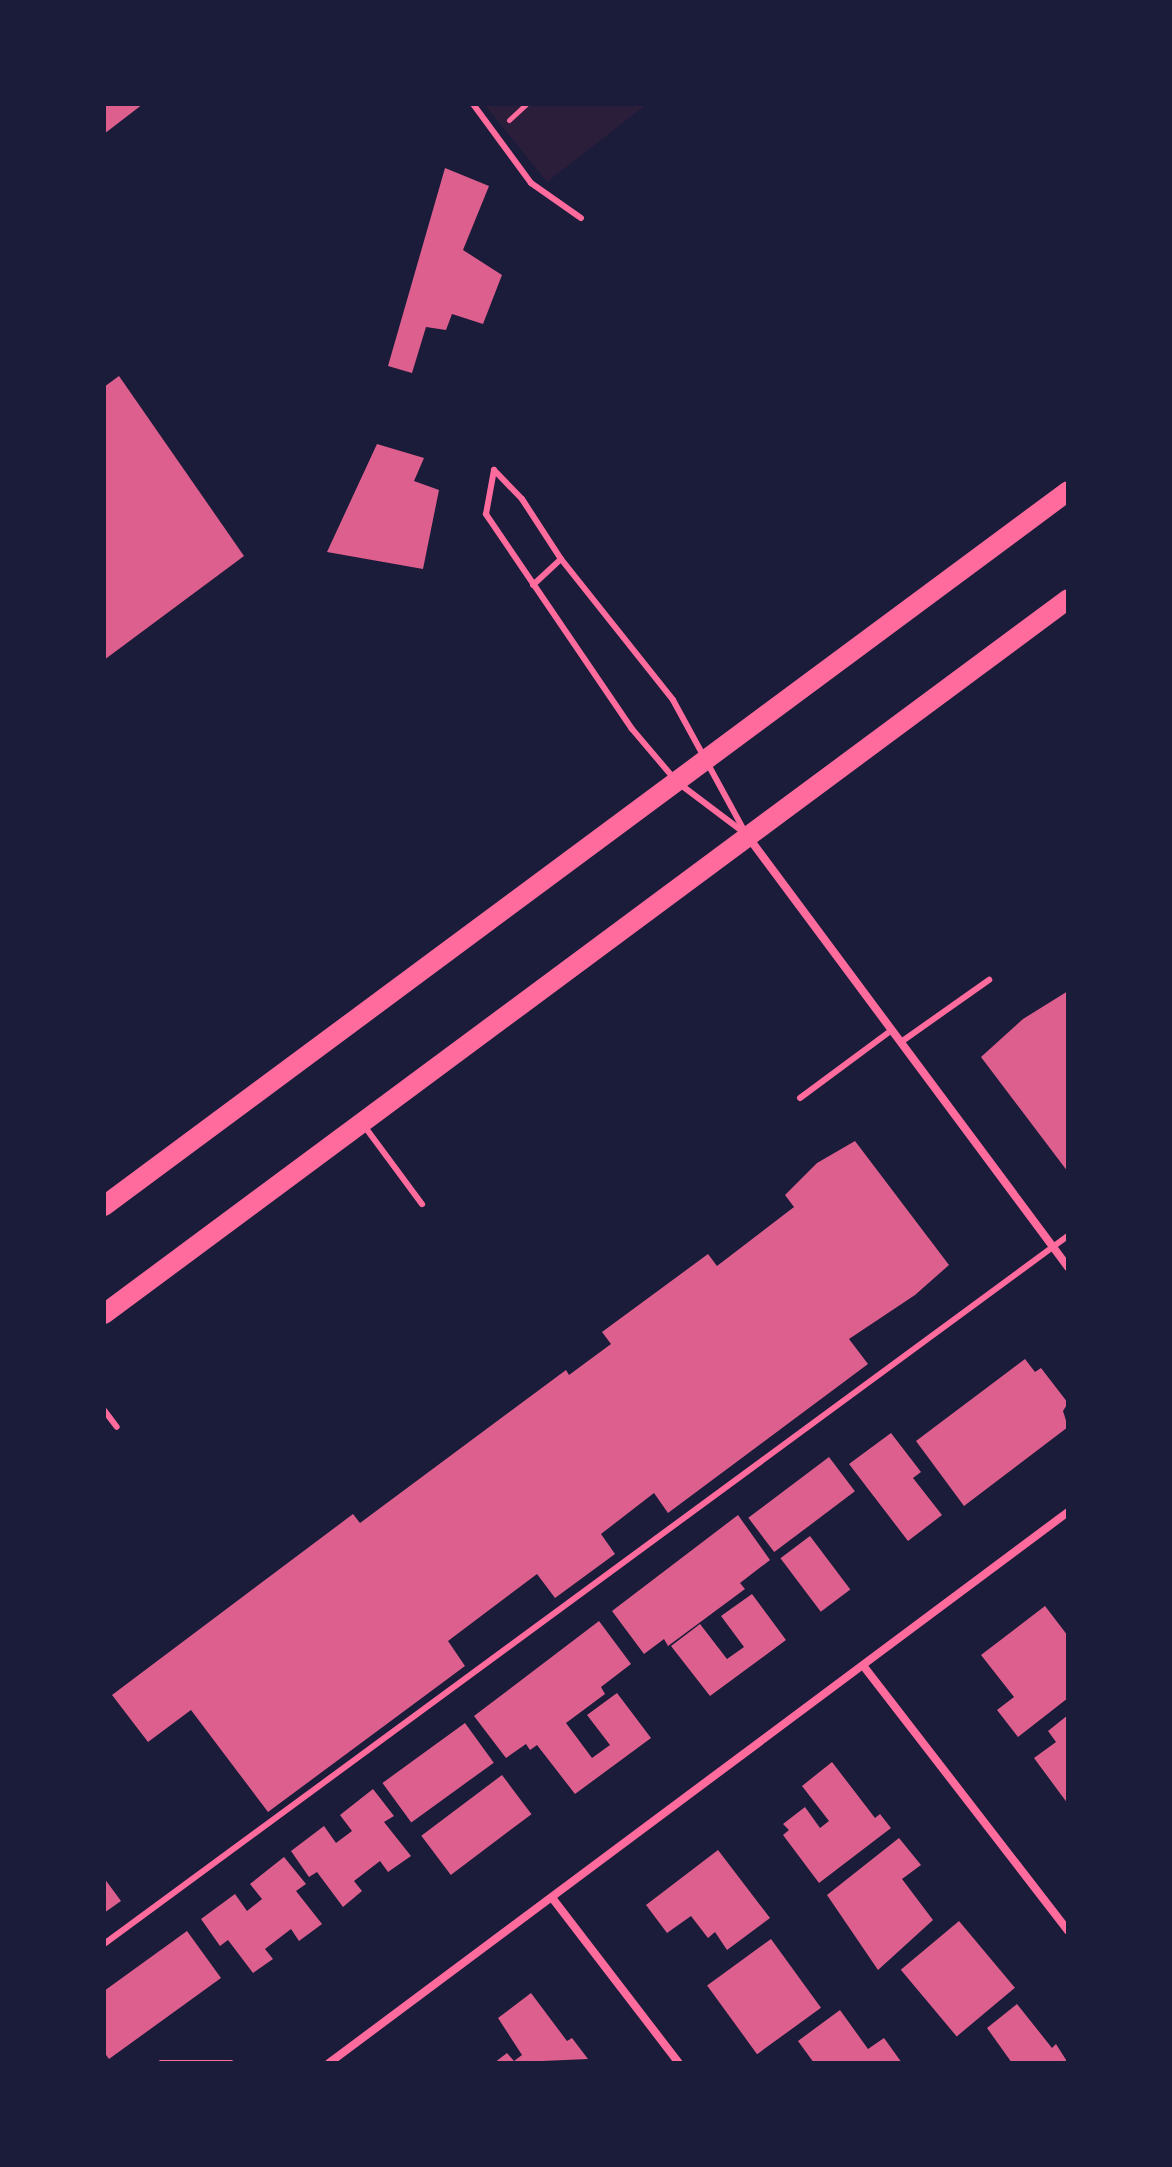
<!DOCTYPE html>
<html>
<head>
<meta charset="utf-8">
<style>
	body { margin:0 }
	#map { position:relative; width:1172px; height:2167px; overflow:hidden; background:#1b1b3a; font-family:"IBM Plex Sans",sans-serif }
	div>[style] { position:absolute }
	.green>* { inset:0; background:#2a1e3b }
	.building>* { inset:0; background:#dd5f8e; transform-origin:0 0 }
	.path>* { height:5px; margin:-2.5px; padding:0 2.5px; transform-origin:2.5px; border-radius:2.5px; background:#ff6b9d }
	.service>* { height:6px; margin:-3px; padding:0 3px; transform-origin:3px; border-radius:3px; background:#ff6b9d }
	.minor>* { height:8px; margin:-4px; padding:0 4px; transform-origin:4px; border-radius:4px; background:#ff6b9d }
	.primary>* { height:20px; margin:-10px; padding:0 10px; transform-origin:10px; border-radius:10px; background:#ff6b9d }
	span { translate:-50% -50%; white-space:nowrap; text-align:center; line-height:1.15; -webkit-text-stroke:8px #1b1b3a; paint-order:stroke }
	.frame { position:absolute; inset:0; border:106px solid #1b1b3a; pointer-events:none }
</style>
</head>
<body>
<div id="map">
	<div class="green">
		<div style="clip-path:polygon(484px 104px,647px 104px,547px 182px)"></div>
	</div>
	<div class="building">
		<div style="clip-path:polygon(104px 104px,143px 104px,104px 134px)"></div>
		<div style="clip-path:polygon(445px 168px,489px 186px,463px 250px,502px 275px,483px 324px,452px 314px,446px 330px,426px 327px,412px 373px,388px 366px)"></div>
		<div style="clip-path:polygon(119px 376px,244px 556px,104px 660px,104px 387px)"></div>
		<div style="clip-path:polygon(377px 444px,424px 458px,414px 481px,439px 490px,423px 569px,327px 552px)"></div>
		<div style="clip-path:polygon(1068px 991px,1068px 1172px,981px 1057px,1023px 1019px)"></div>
		<div style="clip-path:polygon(855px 1141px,949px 1265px,915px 1295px,849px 1339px,868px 1364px,668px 1513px,654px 1493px,601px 1534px,615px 1554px,555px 1598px,537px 1574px,448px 1641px,465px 1666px,268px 1812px,191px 1710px,148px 1742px,112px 1695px,353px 1514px,360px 1523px,566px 1370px,569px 1375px,611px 1344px,602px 1332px,708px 1254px,717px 1266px,794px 1207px,785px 1195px,817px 1163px)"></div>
		<div style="clip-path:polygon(1025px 1359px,1035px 1372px,1041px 1368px,1068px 1403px,1063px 1411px,1068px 1427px,964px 1506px,916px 1441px)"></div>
		<div style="clip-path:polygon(891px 1433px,921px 1472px,913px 1478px,942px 1515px,908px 1541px,849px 1464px)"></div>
		<div style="left:829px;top:1457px;width:43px;height:101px;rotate:53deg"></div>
		<div style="clip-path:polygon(738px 1515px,770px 1560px,740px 1583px,745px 1589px,668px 1646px,664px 1639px,644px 1654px,612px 1611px)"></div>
		<div style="left:810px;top:1536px;width:67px;height:37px;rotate:53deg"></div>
		<div style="clip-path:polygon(752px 1594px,786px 1640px,710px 1696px,671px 1646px,700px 1624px,727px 1659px,744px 1647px,721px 1616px)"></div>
		<div style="clip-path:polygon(1045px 1606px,1068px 1636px,1068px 1698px,1018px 1737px,997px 1710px,1014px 1697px,981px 1655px)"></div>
		<div style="clip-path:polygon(599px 1621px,631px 1664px,601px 1687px,605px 1694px,566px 1723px,592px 1758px,610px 1745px,587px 1715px,617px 1693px,651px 1738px,575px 1794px,537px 1745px,530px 1750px,526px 1744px,506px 1758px,474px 1716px)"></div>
		<div style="clip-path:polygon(1068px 1715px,1068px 1804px,1034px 1758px,1056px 1742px,1048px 1731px)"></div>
		<div style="left:465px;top:1723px;width:49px;height:102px;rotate:54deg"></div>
		<div style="clip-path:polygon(832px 1762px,875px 1818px,880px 1814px,891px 1828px,819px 1883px,783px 1835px,789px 1830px,783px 1824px,805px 1807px,820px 1828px,829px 1821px,802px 1786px)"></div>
		<div style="left:502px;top:1775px;width:49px;height:101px;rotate:53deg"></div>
		<div style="clip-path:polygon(373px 1789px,394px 1816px,384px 1822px,411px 1856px,388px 1872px,380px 1861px,354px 1881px,362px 1891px,343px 1907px,317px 1872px,309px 1877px,291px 1851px,324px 1826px,336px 1843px,352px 1831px,340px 1815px)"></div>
		<div style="clip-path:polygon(899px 1838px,921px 1865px,902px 1879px,933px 1920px,878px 1970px,827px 1895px)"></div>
		<div style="clip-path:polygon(718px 1850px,770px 1918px,727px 1950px,715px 1932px,708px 1938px,691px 1916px,667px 1933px,646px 1905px)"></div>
		<div style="clip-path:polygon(284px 1857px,306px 1884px,296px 1891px,322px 1924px,299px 1941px,291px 1929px,265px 1949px,273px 1959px,253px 1973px,228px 1940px,220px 1946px,201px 1919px,235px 1894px,247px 1911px,262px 1899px,250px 1884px)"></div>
		<div style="clip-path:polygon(104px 1878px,121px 1901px,104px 1913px)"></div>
		<div style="left:959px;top:1921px;width:87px;height:76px;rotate:50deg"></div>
		<div style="clip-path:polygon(187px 1931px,221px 1978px,109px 2059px,104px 2052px,104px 1991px)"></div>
		<div style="left:771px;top:1939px;width:85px;height:79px;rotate:54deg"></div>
		<div style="clip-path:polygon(531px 1993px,567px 2041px,572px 2038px,588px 2059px,494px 2063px,507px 2053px,514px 2061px,522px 2055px,498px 2018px)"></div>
		<div style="clip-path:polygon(1017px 2004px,1052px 2048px,1056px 2044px,1068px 2063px,1012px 2063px,987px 2028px)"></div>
		<div style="clip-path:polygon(840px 2010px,868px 2049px,884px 2038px,902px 2063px,814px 2063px,798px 2041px)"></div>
	</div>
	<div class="path">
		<div style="left:509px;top:120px;width:23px;rotate:-43deg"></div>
	</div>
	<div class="service">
		<div style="left:473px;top:104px;width:98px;rotate:53.7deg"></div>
		<div style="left:531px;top:183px;width:61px;rotate:35deg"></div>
		<div style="left:494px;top:470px;width:40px;rotate:46deg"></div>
		<div style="left:522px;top:499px;width:72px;rotate:57deg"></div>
		<div style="left:561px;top:559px;width:180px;rotate:51.5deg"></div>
		<div style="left:673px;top:700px;width:153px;rotate:61.4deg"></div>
		<div style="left:746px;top:834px;width:86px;rotate:-143deg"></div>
		<div style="left:677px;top:782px;width:70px;rotate:-130.3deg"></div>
		<div style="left:632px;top:729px;width:260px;rotate:-124.2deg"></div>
		<div style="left:486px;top:514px;width:45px;rotate:-79.7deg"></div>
		<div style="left:533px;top:585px;width:38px;rotate:-43deg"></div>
		<div style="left:901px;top:1042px;width:108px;rotate:-35.2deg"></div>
		<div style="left:800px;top:1098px;width:114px;rotate:-36.5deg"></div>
		<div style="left:365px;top:1127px;width:96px;rotate:53.5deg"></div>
		<div style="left:104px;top:1410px;width:21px;rotate:53deg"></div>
		<div style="left:104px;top:1944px;width:1196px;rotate:-36.3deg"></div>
		<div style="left:161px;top:2063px;width:70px"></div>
	</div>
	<div class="minor">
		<div style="left:749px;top:838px;width:535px;rotate:53.37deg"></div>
		<div style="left:865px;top:1668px;width:332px;rotate:52.3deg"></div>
		<div style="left:553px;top:1899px;width:207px;rotate:52.5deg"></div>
		<div style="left:329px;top:2063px;width:922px;rotate:-36.71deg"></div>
	</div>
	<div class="primary">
		<div style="left:104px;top:1206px;width:1200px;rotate:-36.56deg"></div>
		<div style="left:104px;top:1314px;width:1200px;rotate:-36.56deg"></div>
	</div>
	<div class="frame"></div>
</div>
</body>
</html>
